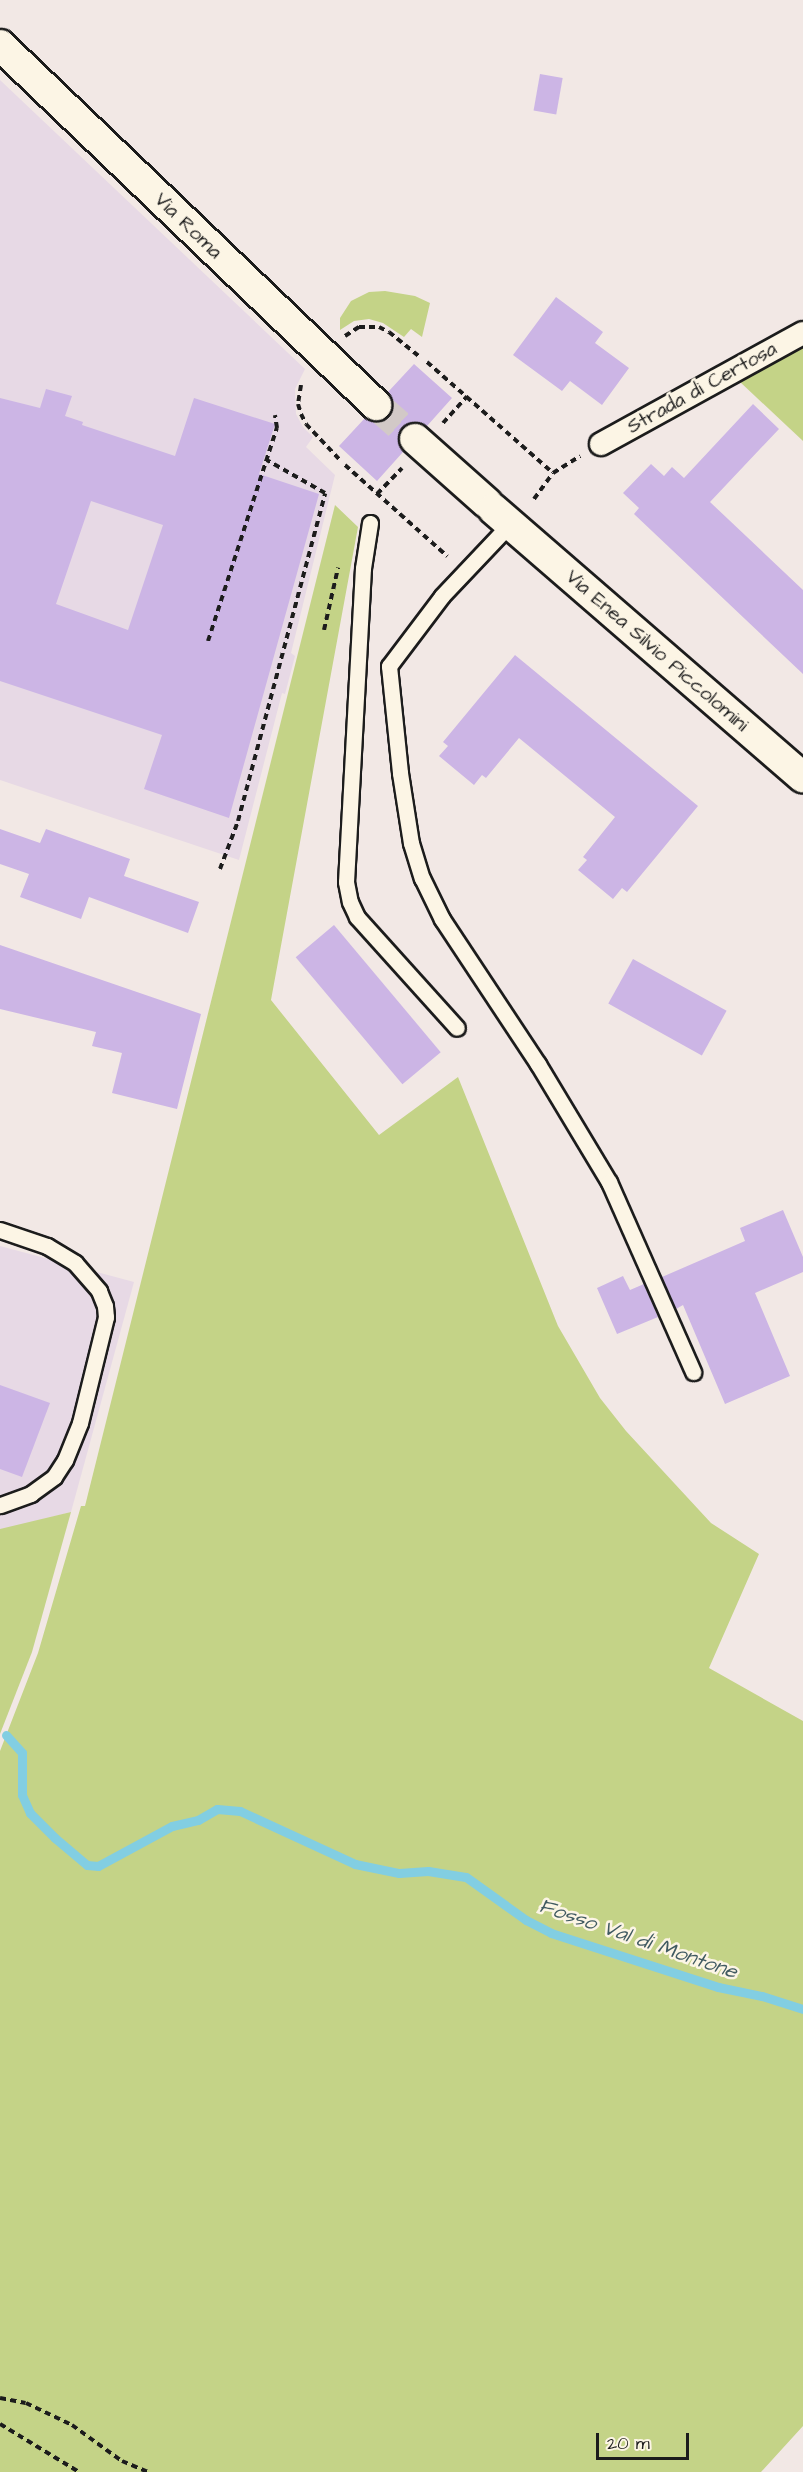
<!DOCTYPE html>
<html>
<head>
<meta charset="utf-8">
<style>
	body { margin:0 }
	#map { position:relative; width:803px; height:2472px; overflow:hidden; background:#f2e8e5; font-family:"Architects Daughter",sans-serif }
	div>[style] { position:absolute }
	.built>* { inset:0; background:#e7d9e5 }
	.green>* { inset:0; background:#c4d387 }
	.stream>* { height:9px; margin:-4.5px; padding:0 4.5px; transform-origin:4.5px; border-radius:4.5px; background:#82cee2 }
	.building>* { inset:0; background:#ccb5e5; transform-origin:0 0 }
	.minor-tunnel>* { height:30px; margin-top:-15px; transform-origin:0; background:repeating-linear-gradient(90deg,#d2c9c7 0 30px,transparent 0 45px) }
	.path>* { height:4px; margin-top:-2px; transform-origin:0; background:repeating-linear-gradient(90deg,#1c1c1c 0 6px,transparent 0 10.5px) }
	.roads { filter:drop-shadow(2px 0 #1c1c1c) drop-shadow(-2px 0 #1c1c1c) drop-shadow(0 2px #1c1c1c) drop-shadow(0 -2px #1c1c1c) }
	.service>* { height:15px; margin:-7.5px; padding:0 7.5px; transform-origin:7.5px; border-radius:7.5px; background:#fcf5e5 }
	.pedestrian>* { height:22px; margin:-11px; padding:0 11px; transform-origin:11px; border-radius:11px; background:#fcf5e5 }
	.minor>* { height:30px; margin:-15px; padding:0 15px; transform-origin:15px; border-radius:15px; background:#fcf5e5 }
	span { translate:-50% -50%; white-space:nowrap; text-align:center; line-height:1.15; -webkit-text-stroke:5px #fcf5e5; paint-order:stroke }
	.street-label { font-size:20px; color:#1c1c1c }
	.water-label { font-size:21px; color:#405a61; font-style:italic }
	.scale { position:absolute; left:596px; top:2433px; width:93px; height:27px; box-sizing:border-box; border:3px solid #1c1c1c; border-top:0; padding-left:8px; font-size:18px; line-height:21px; white-space:nowrap; color:#1c1c1c; -webkit-text-stroke:4px #fcf5e5; paint-order:stroke }
</style>
</head>
<body>
<div id="map">
	<div class="built">
		<div style="clip-path:polygon(0 80px,305px 369px,295px 389px,296px 414px,303px 427px,313px 437px,306px 447px,335px 475px,291px 653px,295px 656px,285px 694px,282px 693px,239px 860px,0 780px)"></div>
		<div style="clip-path:polygon(0 1246px,134px 1282px,71px 1512px,5px 1529px,0 1529px)"></div>
	</div>
	<div class="green">
		<div style="clip-path:polygon(385px 291px,415px 296px,430px 303px,422px 337px,411px 329px,404px 337px,383px 323px,369px 319px,354px 321px,340px 330px,340px 318px,351px 301px,369px 292px)"></div>
		<div style="clip-path:polygon(803px 346px,803px 441px,739px 381px)"></div>
		<div style="clip-path:polygon(335px 505px,358px 527px,271px 1000px,379px 1135px,458px 1077px,558px 1326px,600px 1398px,626px 1431px,711px 1523px,759px 1554px,709px 1668px,803px 1721px,803px 2426px,761px 2472px,0 2472px,0 1751px,38px 1653px,81px 1506px,85px 1506px)"></div>
		<div style="clip-path:polygon(71px 1512px,32px 1652px,0 1734px,0 1529px)"></div>
	</div>
	<div class="stream">
		<div style="left:6px;top:1735px;width:24px;rotate:48deg"></div>
		<div style="left:22px;top:1753px;width:42px;rotate:90deg"></div>
		<div style="left:22px;top:1795px;width:20px;rotate:66deg"></div>
		<div style="left:30px;top:1813px;width:35px;rotate:45deg"></div>
		<div style="left:55px;top:1838px;width:42px;rotate:40.2deg"></div>
		<div style="left:87px;top:1865px;width:11px;rotate:5deg"></div>
		<div style="left:98px;top:1866px;width:84px;rotate:-28.4deg"></div>
		<div style="left:172px;top:1826px;width:27px;rotate:-13deg"></div>
		<div style="left:198px;top:1820px;width:22px;rotate:-30deg"></div>
		<div style="left:217px;top:1809px;width:23px;rotate:5deg"></div>
		<div style="left:240px;top:1811px;width:127px;rotate:24.7deg"></div>
		<div style="left:355px;top:1864px;width:45px;rotate:11.6deg"></div>
		<div style="left:399px;top:1873px;width:29px;rotate:-4deg"></div>
		<div style="left:428px;top:1871px;width:38px;rotate:9deg"></div>
		<div style="left:466px;top:1877px;width:74px;rotate:35.6deg"></div>
		<div style="left:526px;top:1920px;width:28px;rotate:27deg"></div>
		<div style="left:551px;top:1933px;width:176px;rotate:17.9deg"></div>
		<div style="left:718px;top:1987px;width:45px;rotate:11.6deg"></div>
		<div style="left:762px;top:1996px;width:43px;rotate:17.6deg"></div>
	</div>
	<div class="building">
		<div style="left:540px;top:74px;width:23px;height:37px;rotate:10deg"></div>
		<div style="clip-path:polygon(556px 297px,603px 332px,595px 343px,629px 368px,602px 405px,570px 381px,562px 391px,513px 355px)"></div>
		<div style="clip-path:polygon(414px 364px,452px 398px,427px 426px,418px 422px,403px 427px,398px 436px,403px 452px,377px 481px,339px 446px,365px 418px,380px 422px,389px 416px,393px 401px,388px 392px)"></div>
		<div style="clip-path:polygon(evenodd,46px 389px,72px 396px,65px 416px,83px 422px,82px 425px,175px 456px,194px 398px,275px 424px,259px 474px,319px 494px,229px 818px,144px 789px,162px 735px,0 681px,0 398px,40px 408px,46px 389px,91px 501px,163px 525px,128px 630px,56px 604px,91px 501px)"></div>
		<div style="clip-path:polygon(753px 404px,779px 429px,710px 502px,803px 590px,803px 674px,634px 514px,639px 508px,623px 493px,651px 464px,664px 476px,672px 467px,684px 478px)"></div>
		<div style="clip-path:polygon(515px 655px,698px 806px,627px 892px,622px 888px,613px 899px,578px 870px,587px 860px,583px 857px,615px 817px,519px 738px,486px 778px,482px 775px,474px 785px,439px 756px,448px 746px,443px 742px)"></div>
		<div style="clip-path:polygon(0 829px,40px 843px,46px 829px,130px 859px,124px 876px,199px 902px,188px 933px,89px 897px,81px 919px,20px 897px,29px 874px,0 864px)"></div>
		<div style="left:334px;top:925px;width:166px;height:50px;rotate:50deg"></div>
		<div style="clip-path:polygon(0 945px,201px 1014px,177px 1109px,112px 1093px,122px 1053px,92px 1046px,96px 1032px,0 1009px)"></div>
		<div style="left:633px;top:959px;width:107px;height:51px;rotate:29deg"></div>
		<div style="clip-path:polygon(783px 1210px,803px 1257px,803px 1272px,755px 1293px,790px 1376px,725px 1404px,683px 1305px,676px 1309px,662px 1277px,745px 1241px,740px 1228px)"></div>
		<div style="clip-path:polygon(623px 1276px,630px 1290px,644px 1284px,658px 1317px,617px 1334px,597px 1288px)"></div>
		<div style="clip-path:polygon(0 1385px,50px 1403px,22px 1477px,0 1469px)"></div>
	</div>
	<div class="minor-tunnel">
		<div style="left:376px;top:405px;width:52px;rotate:41.1deg"></div>
	</div>
	<div class="path">
		<div style="left:345px;top:336px;width:17px;rotate:-33deg"></div>
		<div style="left:359px;top:327px;width:20px"></div>
		<div style="left:379px;top:327px;width:11px;rotate:27deg"></div>
		<div style="left:389px;top:332px;width:38px;rotate:39deg"></div>
		<div style="left:427px;top:362px;width:168px;rotate:41.4deg"></div>
		<div style="left:301px;top:385px;width:19px;rotate:99deg"></div>
		<div style="left:298px;top:404px;width:10px;rotate:73deg"></div>
		<div style="left:301px;top:414px;width:11px;rotate:63deg"></div>
		<div style="left:306px;top:424px;width:48px;rotate:46.7deg"></div>
		<div style="left:443px;top:423px;width:36px;rotate:-48deg"></div>
		<div style="left:345px;top:465px;width:137px;rotate:41.7deg"></div>
		<div style="left:377px;top:494px;width:36px;rotate:-46deg"></div>
		<div style="left:534px;top:499px;width:32px;rotate:-54deg"></div>
		<div style="left:553px;top:473px;width:32px;rotate:-32deg"></div>
		<div style="left:324px;top:630px;width:64px;rotate:-77.3deg"></div>
		<div style="left:208px;top:641px;width:224px;rotate:-72.1deg"></div>
		<div style="left:277px;top:428px;width:13px;rotate:-99deg"></div>
		<div style="left:220px;top:869px;width:51px;rotate:-69.4deg"></div>
		<div style="left:238px;top:821px;width:339px;rotate:-75.1deg"></div>
		<div style="left:325px;top:493px;width:67px;rotate:-150.4deg"></div>
		<div style="left:0;top:2398px;width:26px;rotate:11deg"></div>
		<div style="left:26px;top:2403px;width:51px;rotate:25.6deg"></div>
		<div style="left:72px;top:2425px;width:62px;rotate:35.8deg"></div>
		<div style="left:122px;top:2461px;width:28px;rotate:23deg"></div>
		<div style="left:0;top:2424px;width:92px;rotate:31.3deg"></div>
	</div>
	<div class="roads">
		<div class="service">
			<div style="left:370px;top:523px;width:46px;rotate:98.8deg"></div>
			<div style="left:363px;top:568px;width:314px;rotate:93.1deg"></div>
			<div style="left:346px;top:882px;width:20px;rotate:79deg"></div>
			<div style="left:350px;top:902px;width:17px;rotate:65deg"></div>
			<div style="left:357px;top:917px;width:149px;rotate:48deg"></div>
			<div style="left:510px;top:524px;width:99px;rotate:133.4deg"></div>
			<div style="left:442px;top:596px;width:88px;rotate:127.1deg"></div>
			<div style="left:389px;top:666px;width:108px;rotate:84.1deg"></div>
			<div style="left:400px;top:773px;width:71px;rotate:81.1deg"></div>
			<div style="left:411px;top:843px;width:37px;rotate:73deg"></div>
			<div style="left:422px;top:878px;width:46px;rotate:64deg"></div>
			<div style="left:442px;top:919px;width:174px;rotate:56.5deg"></div>
			<div style="left:538px;top:1064px;width:138px;rotate:59deg"></div>
			<div style="left:609px;top:1182px;width:208px;rotate:66.1deg"></div>
			<div style="left:0;top:1230px;width:50px;rotate:18.8deg"></div>
			<div style="left:47px;top:1246px;width:33px;rotate:31deg"></div>
			<div style="left:75px;top:1263px;width:37px;rotate:49deg"></div>
			<div style="left:99px;top:1291px;width:16px;rotate:68deg"></div>
			<div style="left:105px;top:1306px;width:11px;rotate:85deg"></div>
			<div style="left:106px;top:1317px;width:109px;rotate:103.8deg"></div>
			<div style="left:80px;top:1423px;width:40px;rotate:112deg"></div>
			<div style="left:65px;top:1460px;width:20px;rotate:123deg"></div>
			<div style="left:54px;top:1477px;width:29px;rotate:144deg"></div>
			<div style="left:31px;top:1494px;width:33px;rotate:160deg"></div>
		</div>
		<div class="pedestrian">
			<div style="left:601px;top:444px;width:230px;rotate:-28.8deg"></div>
		</div>
		<div class="minor">
			<div style="left:0;top:45px;width:521px;rotate:43.75deg"></div>
			<div style="left:415px;top:439px;width:96px;rotate:41.6deg"></div>
			<div style="left:493px;top:509px;width:410px;rotate:40.9deg"></div>
		</div>
	</div>
	<div class="street-label">
		<span style="left:188px;top:226px;rotate:44deg">Via Roma</span>
		<span style="left:702px;top:388px;rotate:-29deg">Strada di Certosa</span>
		<span style="left:657px;top:651px;rotate:41deg">Via Enea Silvio Piccolomini</span>
	</div>
	<div class="water-label">
		<span style="left:638px;top:1939px;rotate:19deg">Fosso Val di Montone</span>
	</div>
	<div class="scale">20 m</div>
</div>
</body>
</html>
